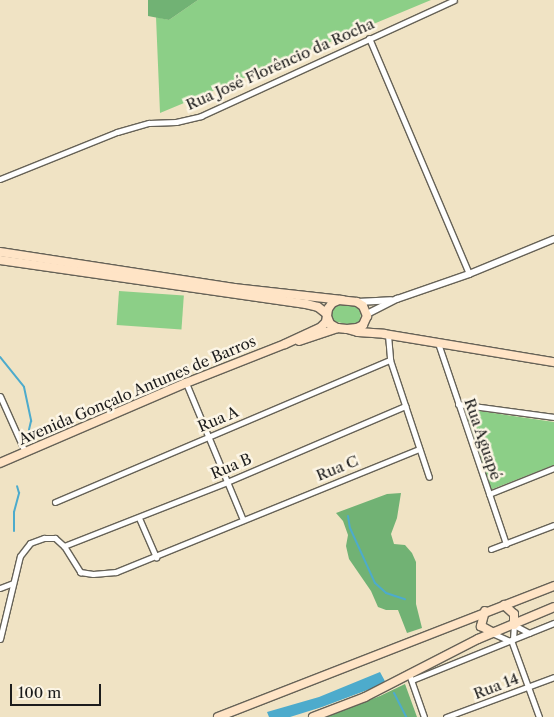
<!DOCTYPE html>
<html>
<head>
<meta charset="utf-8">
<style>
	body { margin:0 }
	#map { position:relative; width:554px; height:717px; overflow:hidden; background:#f0e3c4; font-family:"Libre Caslon Text",serif }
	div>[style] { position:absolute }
	.green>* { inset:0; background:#8ccf87; transform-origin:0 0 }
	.forest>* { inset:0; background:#71b274 }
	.water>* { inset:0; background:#4dabcc }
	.stream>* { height:2px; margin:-1px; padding:0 1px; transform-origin:1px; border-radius:1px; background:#4dabcc }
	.roads { filter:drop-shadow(1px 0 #666257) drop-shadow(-1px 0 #666257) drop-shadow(0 1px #666257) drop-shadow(0 -1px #666257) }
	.minor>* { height:5px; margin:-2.5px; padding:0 2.5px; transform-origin:2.5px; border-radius:2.5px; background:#fff }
	.tertiary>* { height:6px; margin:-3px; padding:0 3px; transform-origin:3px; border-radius:3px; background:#fff }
	.secondary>* { height:8px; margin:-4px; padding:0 4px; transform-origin:4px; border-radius:4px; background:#ffe4c6 }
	span { translate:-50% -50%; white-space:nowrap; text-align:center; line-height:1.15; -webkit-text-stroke:5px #fcf5e5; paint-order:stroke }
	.street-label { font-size:15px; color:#1c1c1c }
	.scale { position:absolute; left:10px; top:684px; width:91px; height:22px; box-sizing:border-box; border:2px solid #1c1c1c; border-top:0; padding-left:6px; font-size:15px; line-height:18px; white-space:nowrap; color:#1c1c1c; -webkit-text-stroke:4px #fcf5e5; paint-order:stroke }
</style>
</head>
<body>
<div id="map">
	<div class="green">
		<div style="clip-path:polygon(198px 0,431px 0,160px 113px,156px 17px,169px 20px)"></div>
		<div style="left:119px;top:291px;width:65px;height:34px;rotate:4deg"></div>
		<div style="clip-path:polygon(338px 304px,357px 306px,361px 312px,360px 321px,351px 325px,333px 321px,330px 318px,330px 311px)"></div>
		<div style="clip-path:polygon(467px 409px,554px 422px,554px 465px,490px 490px,464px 412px)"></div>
	</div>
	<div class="forest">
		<div style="clip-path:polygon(148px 0,198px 0,169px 20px,148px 16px)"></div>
		<div style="clip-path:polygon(401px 493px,397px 518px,391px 534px,394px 544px,405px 545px,412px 553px,416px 562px,416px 604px,422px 628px,407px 633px,398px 610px,386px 610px,378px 607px,371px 591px,349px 559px,346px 546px,348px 535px,343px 521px,336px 513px,387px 494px)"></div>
		<div style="clip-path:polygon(405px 684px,417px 717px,326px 717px,380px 696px)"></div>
	</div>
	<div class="water">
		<div style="clip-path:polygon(380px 672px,386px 683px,322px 707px,290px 717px,269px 717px,267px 712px,319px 697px)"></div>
	</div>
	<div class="stream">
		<div style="left:0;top:357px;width:38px;rotate:51deg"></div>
		<div style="left:24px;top:387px;width:35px;rotate:78deg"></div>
		<div style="left:31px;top:421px;width:9px;rotate:103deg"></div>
		<div style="left:348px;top:516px;width:12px;rotate:81deg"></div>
		<div style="left:350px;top:528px;width:60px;rotate:65.6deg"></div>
		<div style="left:375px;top:583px;width:15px;rotate:42deg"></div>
		<div style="left:386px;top:593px;width:20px;rotate:18deg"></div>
		<div style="left:14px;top:531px;width:19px;rotate:-90deg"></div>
		<div style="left:14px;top:512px;width:20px;rotate:-75deg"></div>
		<div style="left:19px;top:493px;width:7px;rotate:-106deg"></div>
		<div style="left:394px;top:693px;width:27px;rotate:63deg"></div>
	</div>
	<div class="roads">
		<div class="minor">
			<div style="left:369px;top:38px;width:256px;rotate:67deg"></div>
			<div style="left:0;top:179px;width:126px;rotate:-21.9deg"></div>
			<div style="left:117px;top:132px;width:33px;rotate:-16deg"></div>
			<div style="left:149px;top:123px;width:27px;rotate:-2deg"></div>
			<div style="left:176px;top:122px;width:26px;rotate:-13deg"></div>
			<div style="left:201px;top:116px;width:278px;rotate:-24.6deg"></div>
			<div style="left:388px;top:335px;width:25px;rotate:85deg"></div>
			<div style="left:390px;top:360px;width:123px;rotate:71.6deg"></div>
			<div style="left:438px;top:343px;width:212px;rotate:71.3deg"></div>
			<div style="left:186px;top:383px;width:148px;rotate:67.4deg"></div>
			<div style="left:0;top:396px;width:61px;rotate:65.9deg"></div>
			<div style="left:458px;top:404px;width:97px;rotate:7.7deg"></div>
			<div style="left:489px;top:494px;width:70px;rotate:-21.8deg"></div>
			<div style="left:55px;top:502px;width:364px;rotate:-23deg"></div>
			<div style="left:139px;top:518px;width:43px;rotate:66.4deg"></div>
			<div style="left:64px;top:546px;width:175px;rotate:-21.4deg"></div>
			<div style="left:227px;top:482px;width:194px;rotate:-23.1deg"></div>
			<div style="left:491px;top:549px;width:67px;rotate:-20.9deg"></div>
			<div style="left:0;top:588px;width:14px;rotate:-21deg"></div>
			<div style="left:492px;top:633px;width:17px;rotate:24deg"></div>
			<div style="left:0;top:639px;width:85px;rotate:-76.5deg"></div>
			<div style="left:20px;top:556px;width:16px;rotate:-52deg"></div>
			<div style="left:30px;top:543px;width:15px;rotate:-20deg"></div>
			<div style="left:44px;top:538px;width:11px"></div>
			<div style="left:55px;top:538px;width:12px;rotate:42deg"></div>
			<div style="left:64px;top:546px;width:31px;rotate:58deg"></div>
			<div style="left:80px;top:572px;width:13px;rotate:9deg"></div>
			<div style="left:93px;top:574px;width:23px;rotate:-5deg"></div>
			<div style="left:116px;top:572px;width:327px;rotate:-22.1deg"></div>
			<div style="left:513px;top:639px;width:14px;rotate:-86deg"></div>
			<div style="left:514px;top:625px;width:17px;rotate:28deg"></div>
			<div style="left:511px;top:640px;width:82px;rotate:70deg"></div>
			<div style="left:410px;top:677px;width:42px;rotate:70.7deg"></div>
			<div style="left:412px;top:680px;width:153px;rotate:-21.9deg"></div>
			<div style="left:446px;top:717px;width:115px;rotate:-20.3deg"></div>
		</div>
		<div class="tertiary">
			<div style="left:357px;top:302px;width:34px;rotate:-3deg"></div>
			<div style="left:367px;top:314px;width:34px;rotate:-27deg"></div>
			<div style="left:397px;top:299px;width:76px;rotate:-19.1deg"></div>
			<div style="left:469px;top:274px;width:92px;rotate:-22.4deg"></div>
		</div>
		<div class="secondary">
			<div style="left:0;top:252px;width:237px;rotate:8.7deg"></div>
			<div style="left:234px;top:288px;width:109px;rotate:6.3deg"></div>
			<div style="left:0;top:260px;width:309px;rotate:8.2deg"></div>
			<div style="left:306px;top:304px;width:12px;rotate:14deg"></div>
			<div style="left:318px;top:307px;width:11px;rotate:38deg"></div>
			<div style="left:339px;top:300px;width:18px;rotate:6deg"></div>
			<div style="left:357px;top:302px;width:7px;rotate:34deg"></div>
			<div style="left:363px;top:306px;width:11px;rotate:68deg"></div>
			<div style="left:367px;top:316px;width:10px;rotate:114deg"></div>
			<div style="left:363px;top:325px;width:7px;rotate:153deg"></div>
			<div style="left:357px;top:328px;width:10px;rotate:174deg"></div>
			<div style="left:347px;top:329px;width:10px;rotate:-174deg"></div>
			<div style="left:337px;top:328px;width:8px;rotate:-150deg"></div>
			<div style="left:330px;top:324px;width:9px;rotate:-111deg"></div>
			<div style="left:327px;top:316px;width:7px;rotate:-82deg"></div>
			<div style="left:328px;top:309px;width:7px;rotate:-56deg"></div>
			<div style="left:332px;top:303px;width:8px;rotate:-23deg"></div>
			<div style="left:347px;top:329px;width:11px;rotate:15deg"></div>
			<div style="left:358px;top:332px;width:26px;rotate:4deg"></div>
			<div style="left:384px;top:334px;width:172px;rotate:9.4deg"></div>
			<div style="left:299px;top:341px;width:41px;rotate:-18.4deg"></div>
			<div style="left:0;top:463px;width:202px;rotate:-23.3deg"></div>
			<div style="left:186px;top:383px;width:106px;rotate:-21.5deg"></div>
			<div style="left:285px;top:344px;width:40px;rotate:-25deg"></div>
			<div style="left:321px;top:327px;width:7px;rotate:-45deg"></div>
			<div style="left:326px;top:322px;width:6px;rotate:-81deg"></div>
			<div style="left:504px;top:605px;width:13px;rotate:42deg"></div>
			<div style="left:514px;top:614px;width:11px;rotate:90deg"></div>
			<div style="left:485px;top:611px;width:16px;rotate:105deg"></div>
			<div style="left:481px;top:626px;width:13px;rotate:29deg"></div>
			<div style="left:218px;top:717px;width:361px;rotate:-21.3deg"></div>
			<div style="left:313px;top:717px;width:56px;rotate:-21deg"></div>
			<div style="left:365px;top:697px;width:127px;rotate:-27.2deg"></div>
			<div style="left:478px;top:639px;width:82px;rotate:-22.8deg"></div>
		</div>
	</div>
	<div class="street-label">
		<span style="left:280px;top:64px;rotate:-24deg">Rua José Florêncio da Rocha</span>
		<span style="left:137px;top:390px;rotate:-23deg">Avenida Gonçalo Antunes de Barros</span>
		<span style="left:218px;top:419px;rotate:-23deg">Rua A</span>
		<span style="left:483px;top:439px;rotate:71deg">Rua Aguapé</span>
		<span style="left:231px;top:466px;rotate:-23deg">Rua B</span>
		<span style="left:337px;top:468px;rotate:-22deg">Rua C</span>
		<span style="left:496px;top:686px;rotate:-21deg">Rua 14</span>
	</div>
	<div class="scale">100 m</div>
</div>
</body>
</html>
